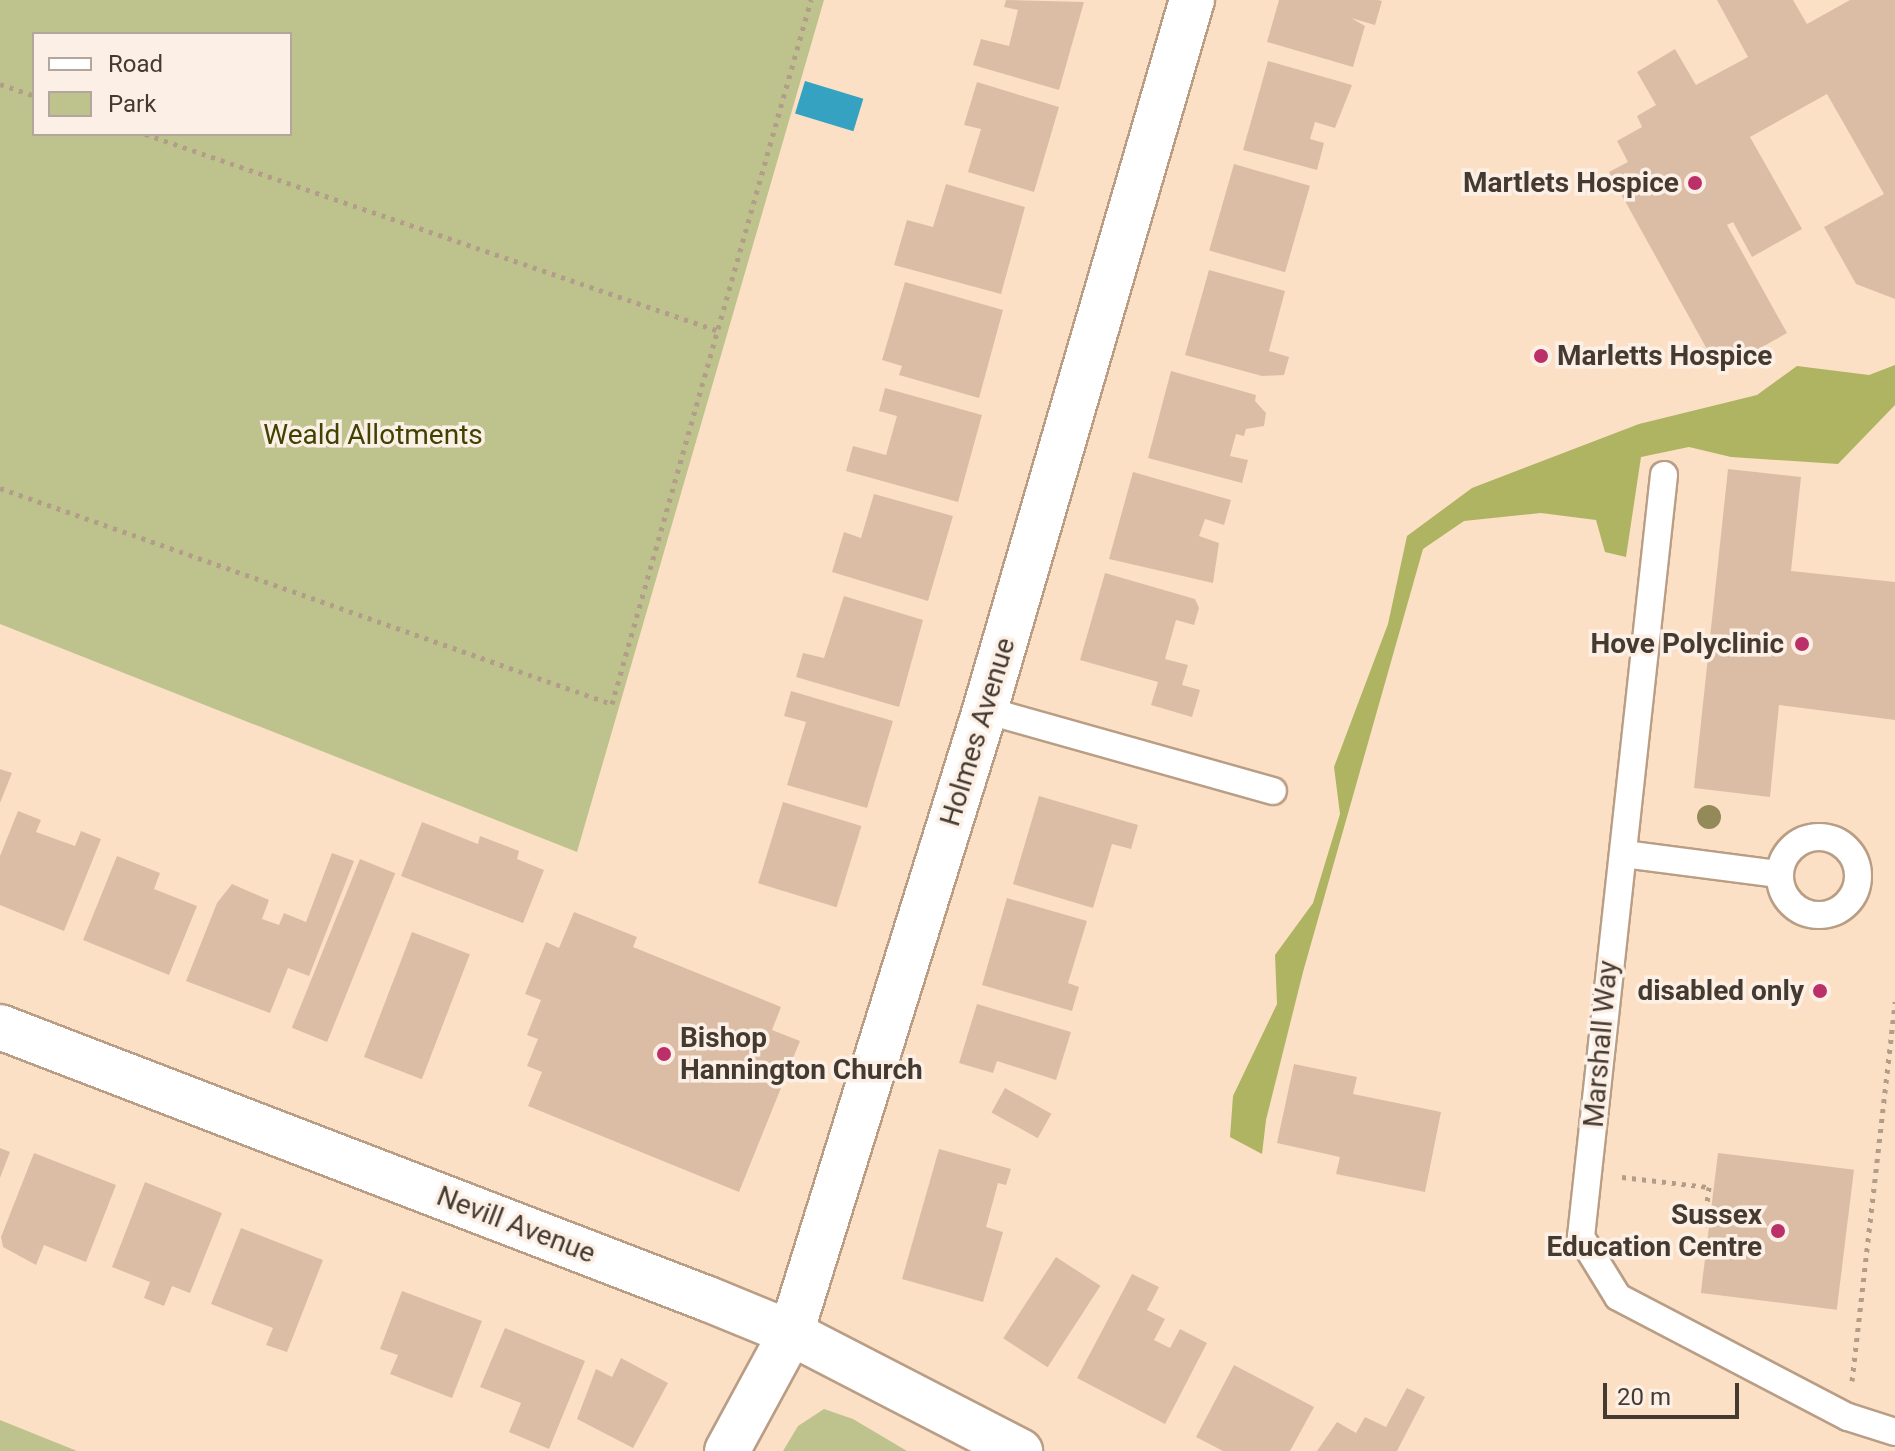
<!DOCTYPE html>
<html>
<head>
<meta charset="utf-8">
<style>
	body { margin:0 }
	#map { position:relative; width:1895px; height:1451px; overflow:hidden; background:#fce0c5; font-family:Roboto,sans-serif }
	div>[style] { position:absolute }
	.green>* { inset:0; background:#bec38e }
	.forest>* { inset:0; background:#aeb462 }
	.water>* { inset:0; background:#34a2c0; transform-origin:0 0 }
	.building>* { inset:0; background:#dbbda6; transform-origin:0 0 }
	.path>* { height:5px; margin-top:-2.5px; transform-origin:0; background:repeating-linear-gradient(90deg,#b29d89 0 4px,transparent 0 10px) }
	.roads { filter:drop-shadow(2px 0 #b99e85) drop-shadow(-2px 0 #b99e85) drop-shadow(0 2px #b99e85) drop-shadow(0 -2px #b99e85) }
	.lane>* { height:26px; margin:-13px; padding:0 13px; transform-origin:13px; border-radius:13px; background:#fff }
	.lane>.ring { margin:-13px; padding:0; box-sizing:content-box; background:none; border:26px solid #fff; border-radius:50% }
	.street>* { height:44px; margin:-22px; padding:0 22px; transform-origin:22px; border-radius:22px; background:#fff }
	.trees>* { width:24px; height:24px; margin:-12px; border-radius:50%; background:#948959 }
	.dots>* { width:22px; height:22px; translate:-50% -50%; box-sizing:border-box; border:4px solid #fcf0e6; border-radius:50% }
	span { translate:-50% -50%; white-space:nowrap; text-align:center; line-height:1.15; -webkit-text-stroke:7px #fcf0e6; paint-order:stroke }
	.poi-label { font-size:28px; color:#453a30; font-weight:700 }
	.right { translate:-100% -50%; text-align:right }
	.left { translate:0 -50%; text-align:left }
	.park-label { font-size:28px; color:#3f4200 }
	.street-label { font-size:28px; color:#453a30 }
	.legend { position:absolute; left:32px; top:32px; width:260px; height:104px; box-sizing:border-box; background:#fcf0e6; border:2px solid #b3a79d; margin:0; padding:10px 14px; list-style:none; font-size:24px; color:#453a30 }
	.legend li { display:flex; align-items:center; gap:16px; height:40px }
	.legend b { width:40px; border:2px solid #b3a79d }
	.scale { position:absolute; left:1603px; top:1383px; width:136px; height:36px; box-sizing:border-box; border:4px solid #453a30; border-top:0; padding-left:10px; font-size:24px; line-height:28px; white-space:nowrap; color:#453a30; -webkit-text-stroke:6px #fcf0e6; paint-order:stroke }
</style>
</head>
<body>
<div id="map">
	<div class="green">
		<div style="clip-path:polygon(evenodd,0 0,824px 0,577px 852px,0 624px,0 0,290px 34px,290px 134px,34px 134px,34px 34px,290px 34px)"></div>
		<div style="clip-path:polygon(824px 1409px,853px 1419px,907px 1451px,783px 1451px,798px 1426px)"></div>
		<div style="clip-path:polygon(0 1420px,77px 1451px,0 1451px)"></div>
	</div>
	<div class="forest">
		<div style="clip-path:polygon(1895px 365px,1895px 405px,1838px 464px,1731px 457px,1689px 447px,1641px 457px,1626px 557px,1605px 552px,1596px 520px,1541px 513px,1464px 521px,1423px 549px,1303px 972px,1266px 1120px,1262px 1154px,1230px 1137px,1233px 1096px,1277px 1004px,1275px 955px,1313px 903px,1340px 814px,1334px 767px,1388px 624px,1407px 536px,1472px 488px,1639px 424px,1757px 395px,1797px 366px,1869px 375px)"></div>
	</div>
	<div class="water">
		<div style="left:805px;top:81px;width:61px;height:34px;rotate:17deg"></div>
	</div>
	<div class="building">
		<div style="clip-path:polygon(1006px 0,1084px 2px,1059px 90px,973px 65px,981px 39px,1009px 46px,1018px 10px,1004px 7px)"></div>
		<div style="clip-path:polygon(1279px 0,1378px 0,1382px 1px,1375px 25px,1351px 18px,1365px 26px,1353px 67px,1267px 42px)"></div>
		<div style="clip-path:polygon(1717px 0,1793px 0,1807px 24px,1850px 0,1895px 0,1895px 299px,1856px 284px,1824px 227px,1884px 194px,1827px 94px,1750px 137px,1802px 229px,1752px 257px,1733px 222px,1727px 225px,1787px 333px,1719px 371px,1609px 172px,1628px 162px,1617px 141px,1642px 127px,1637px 116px,1656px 105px,1637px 72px,1675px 49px,1696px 85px,1748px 57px)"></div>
		<div style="clip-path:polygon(1268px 61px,1352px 85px,1335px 128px,1315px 122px,1310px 139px,1324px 143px,1317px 170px,1243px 150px)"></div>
		<div style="clip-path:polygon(977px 82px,1059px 107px,1034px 192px,968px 172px,981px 129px,964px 125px)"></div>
		<div style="left:1234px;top:164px;width:79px;height:90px;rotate:16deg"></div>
		<div style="clip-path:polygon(946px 184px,1025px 207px,1001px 294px,894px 265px,907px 220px,933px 227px)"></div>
		<div style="clip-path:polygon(1209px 270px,1285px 291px,1269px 351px,1289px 357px,1284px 375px,1262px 376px,1185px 355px)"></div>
		<div style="clip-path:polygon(905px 282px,1003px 310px,979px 398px,899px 375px,902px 366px,882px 360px)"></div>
		<div style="clip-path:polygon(1171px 371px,1256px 395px,1255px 401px,1266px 413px,1264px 426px,1246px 429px,1244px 436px,1236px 434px,1230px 456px,1248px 460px,1242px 483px,1148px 458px)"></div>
		<div style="clip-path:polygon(885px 388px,982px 415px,958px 502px,846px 471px,853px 446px,886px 455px,897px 416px,879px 411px)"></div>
		<div style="clip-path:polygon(1728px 469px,1801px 477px,1791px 571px,1895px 582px,1895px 720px,1779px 705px,1770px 797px,1694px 788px)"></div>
		<div style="clip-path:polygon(1133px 472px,1231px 500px,1224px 525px,1205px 519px,1199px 536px,1219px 543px,1213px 583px,1109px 559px)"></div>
		<div style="clip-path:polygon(874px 494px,953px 516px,928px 601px,832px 572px,844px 532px,861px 538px)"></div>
		<div style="clip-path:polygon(1105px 573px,1195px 599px,1199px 608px,1194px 625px,1176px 620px,1165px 659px,1188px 665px,1182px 685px,1200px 690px,1192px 717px,1151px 705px,1158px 682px,1080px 660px)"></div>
		<div style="clip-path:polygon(844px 596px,923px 620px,899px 707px,796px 677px,803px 653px,824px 658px)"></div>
		<div style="clip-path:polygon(791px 691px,893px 721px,867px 808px,787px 785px,806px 722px,784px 716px)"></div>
		<div style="clip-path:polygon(0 769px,12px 773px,0 803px)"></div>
		<div style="clip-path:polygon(1039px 796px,1138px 825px,1131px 849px,1112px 844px,1093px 908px,1013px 884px)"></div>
		<div style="left:783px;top:802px;width:82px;height:85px;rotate:17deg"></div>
		<div style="clip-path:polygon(18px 811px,41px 820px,36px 832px,75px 846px,81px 831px,101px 839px,64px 931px,0 905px,0 856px)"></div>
		<div style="clip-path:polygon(422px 822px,478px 844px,480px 836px,519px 851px,517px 859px,544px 870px,523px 923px,401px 876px)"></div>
		<div style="clip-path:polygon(332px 853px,354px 861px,309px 976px,288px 968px,270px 1013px,186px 981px,217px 903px,232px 884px,269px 900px,262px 919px,279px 925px,284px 913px,306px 922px)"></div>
		<div style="clip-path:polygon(117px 856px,160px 873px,154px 889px,197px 906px,169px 975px,83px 940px)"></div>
		<div style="left:360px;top:859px;width:38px;height:182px;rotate:22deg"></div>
		<div style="clip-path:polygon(1007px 898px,1087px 921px,1068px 983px,1079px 987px,1072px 1011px,982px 985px)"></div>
		<div style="clip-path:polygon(574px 912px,637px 937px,633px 947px,781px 1007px,772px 1030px,800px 1041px,739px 1192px,528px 1106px,542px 1072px,527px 1066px,538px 1039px,527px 1035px,541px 1000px,525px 994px,546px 942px,559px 948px)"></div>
		<div style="left:412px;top:932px;width:62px;height:134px;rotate:21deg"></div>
		<div style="clip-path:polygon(977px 1004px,1071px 1032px,1056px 1080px,997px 1061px,993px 1073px,959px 1063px)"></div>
		<div style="clip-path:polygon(1294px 1064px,1357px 1077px,1353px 1094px,1441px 1112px,1425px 1192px,1336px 1174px,1340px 1157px,1277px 1143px)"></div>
		<div style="left:1005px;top:1088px;width:53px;height:28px;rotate:29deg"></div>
		<div style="clip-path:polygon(0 1148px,10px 1152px,0 1178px)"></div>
		<div style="clip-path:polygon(939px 1149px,1011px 1169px,1006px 1185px,998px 1183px,986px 1227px,1003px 1232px,983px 1302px,902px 1279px)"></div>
		<div style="clip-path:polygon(34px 1153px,116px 1185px,86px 1262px,44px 1245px,36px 1265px,3px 1247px,1px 1237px)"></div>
		<div style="left:1718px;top:1153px;width:137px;height:141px;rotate:7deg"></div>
		<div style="clip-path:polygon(145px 1182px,222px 1213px,190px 1293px,172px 1286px,164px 1306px,144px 1298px,150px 1282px,112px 1267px)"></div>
		<div style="clip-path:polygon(241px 1228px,323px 1260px,287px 1352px,266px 1345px,273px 1328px,211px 1304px)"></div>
		<div style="left:1056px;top:1257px;width:53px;height:97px;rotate:33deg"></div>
		<div style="clip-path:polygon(1132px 1274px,1159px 1287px,1147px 1310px,1165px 1319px,1154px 1340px,1170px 1348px,1180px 1329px,1207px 1343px,1165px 1424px,1077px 1378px)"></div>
		<div style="clip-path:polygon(402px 1291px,482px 1321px,452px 1398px,390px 1374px,398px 1355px,380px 1349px)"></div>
		<div style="clip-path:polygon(505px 1328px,585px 1361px,549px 1449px,509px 1432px,521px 1403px,480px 1387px)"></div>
		<div style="clip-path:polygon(621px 1358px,668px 1383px,633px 1448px,577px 1419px,596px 1369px,612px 1377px)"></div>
		<div style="clip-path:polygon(1234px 1365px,1314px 1407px,1290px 1451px,1223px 1451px,1196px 1437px)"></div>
		<div style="clip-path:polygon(1407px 1388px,1425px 1397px,1397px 1451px,1317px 1451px,1337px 1422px,1356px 1433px,1365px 1417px,1386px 1427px)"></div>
	</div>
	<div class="path">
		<div style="left:0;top:84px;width:36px;rotate:19deg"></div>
		<div style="left:145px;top:134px;width:604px;rotate:18.95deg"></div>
		<div style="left:0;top:488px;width:649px;rotate:19.44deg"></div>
		<div style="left:612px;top:704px;width:732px;rotate:-74.22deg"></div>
		<div style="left:1622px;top:1177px;width:88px;rotate:6.6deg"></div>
		<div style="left:1709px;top:1187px;width:40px;rotate:97.1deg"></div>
		<div style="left:1852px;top:1381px;width:382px;rotate:-83.5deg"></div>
	</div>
	<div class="roads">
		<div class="lane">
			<div style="left:1664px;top:475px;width:767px;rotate:96.22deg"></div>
			<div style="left:1581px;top:1237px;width:70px;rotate:58.3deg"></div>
			<div style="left:1618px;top:1297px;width:259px;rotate:27.6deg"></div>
			<div style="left:1848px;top:1417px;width:49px;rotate:17.7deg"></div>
			<div style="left:985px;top:710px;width:299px;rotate:15.7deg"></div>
			<div class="ring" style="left:1780px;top:837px;width:52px;height:52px"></div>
			<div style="left:1624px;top:854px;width:156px;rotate:7.4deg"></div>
		</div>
		<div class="street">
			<div style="left:0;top:1027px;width:758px;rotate:21.02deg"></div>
			<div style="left:708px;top:1299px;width:90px;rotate:22.3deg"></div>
			<div style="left:791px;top:1333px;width:258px;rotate:27.3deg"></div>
			<div style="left:727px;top:1451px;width:134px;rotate:-61.5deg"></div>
			<div style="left:791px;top:1333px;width:653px;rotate:-72.7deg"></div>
			<div style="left:985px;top:710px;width:740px;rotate:-73.75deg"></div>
		</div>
	</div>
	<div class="trees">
		<div style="left:1709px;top:817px"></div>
	</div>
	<div class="dots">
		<div style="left:1695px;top:183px;background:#bb3069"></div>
		<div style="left:1541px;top:356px;background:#bb3069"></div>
		<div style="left:1802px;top:644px;background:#bb3069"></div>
		<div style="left:1820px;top:991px;background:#bb3069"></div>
		<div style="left:664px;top:1054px;background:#bb3069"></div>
		<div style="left:1778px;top:1231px;background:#bb3069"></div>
	</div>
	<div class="poi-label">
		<span class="right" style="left:1679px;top:183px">Martlets Hospice</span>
		<span class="left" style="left:1557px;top:356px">Marletts Hospice</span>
		<span class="right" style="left:1784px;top:644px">Hove Polyclinic</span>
		<span class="right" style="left:1804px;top:991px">disabled only</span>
		<span class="left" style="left:680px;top:1054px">Bishop<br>Hannington Church</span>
		<span class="right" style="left:1762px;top:1231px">Sussex<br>Education Centre</span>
	</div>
	<div class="park-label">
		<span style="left:373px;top:435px">Weald Allotments</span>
	</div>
	<div class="street-label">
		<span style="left:978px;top:732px;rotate:-73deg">Holmes Avenue</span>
		<span style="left:1601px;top:1044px;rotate:-85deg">Marshall Way</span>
		<span style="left:516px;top:1225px;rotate:21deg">Nevill Avenue</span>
	</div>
	<ul class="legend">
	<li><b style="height:10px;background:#fff"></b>Road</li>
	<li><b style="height:22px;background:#bec38e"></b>Park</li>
	</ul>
	<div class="scale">20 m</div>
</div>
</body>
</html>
